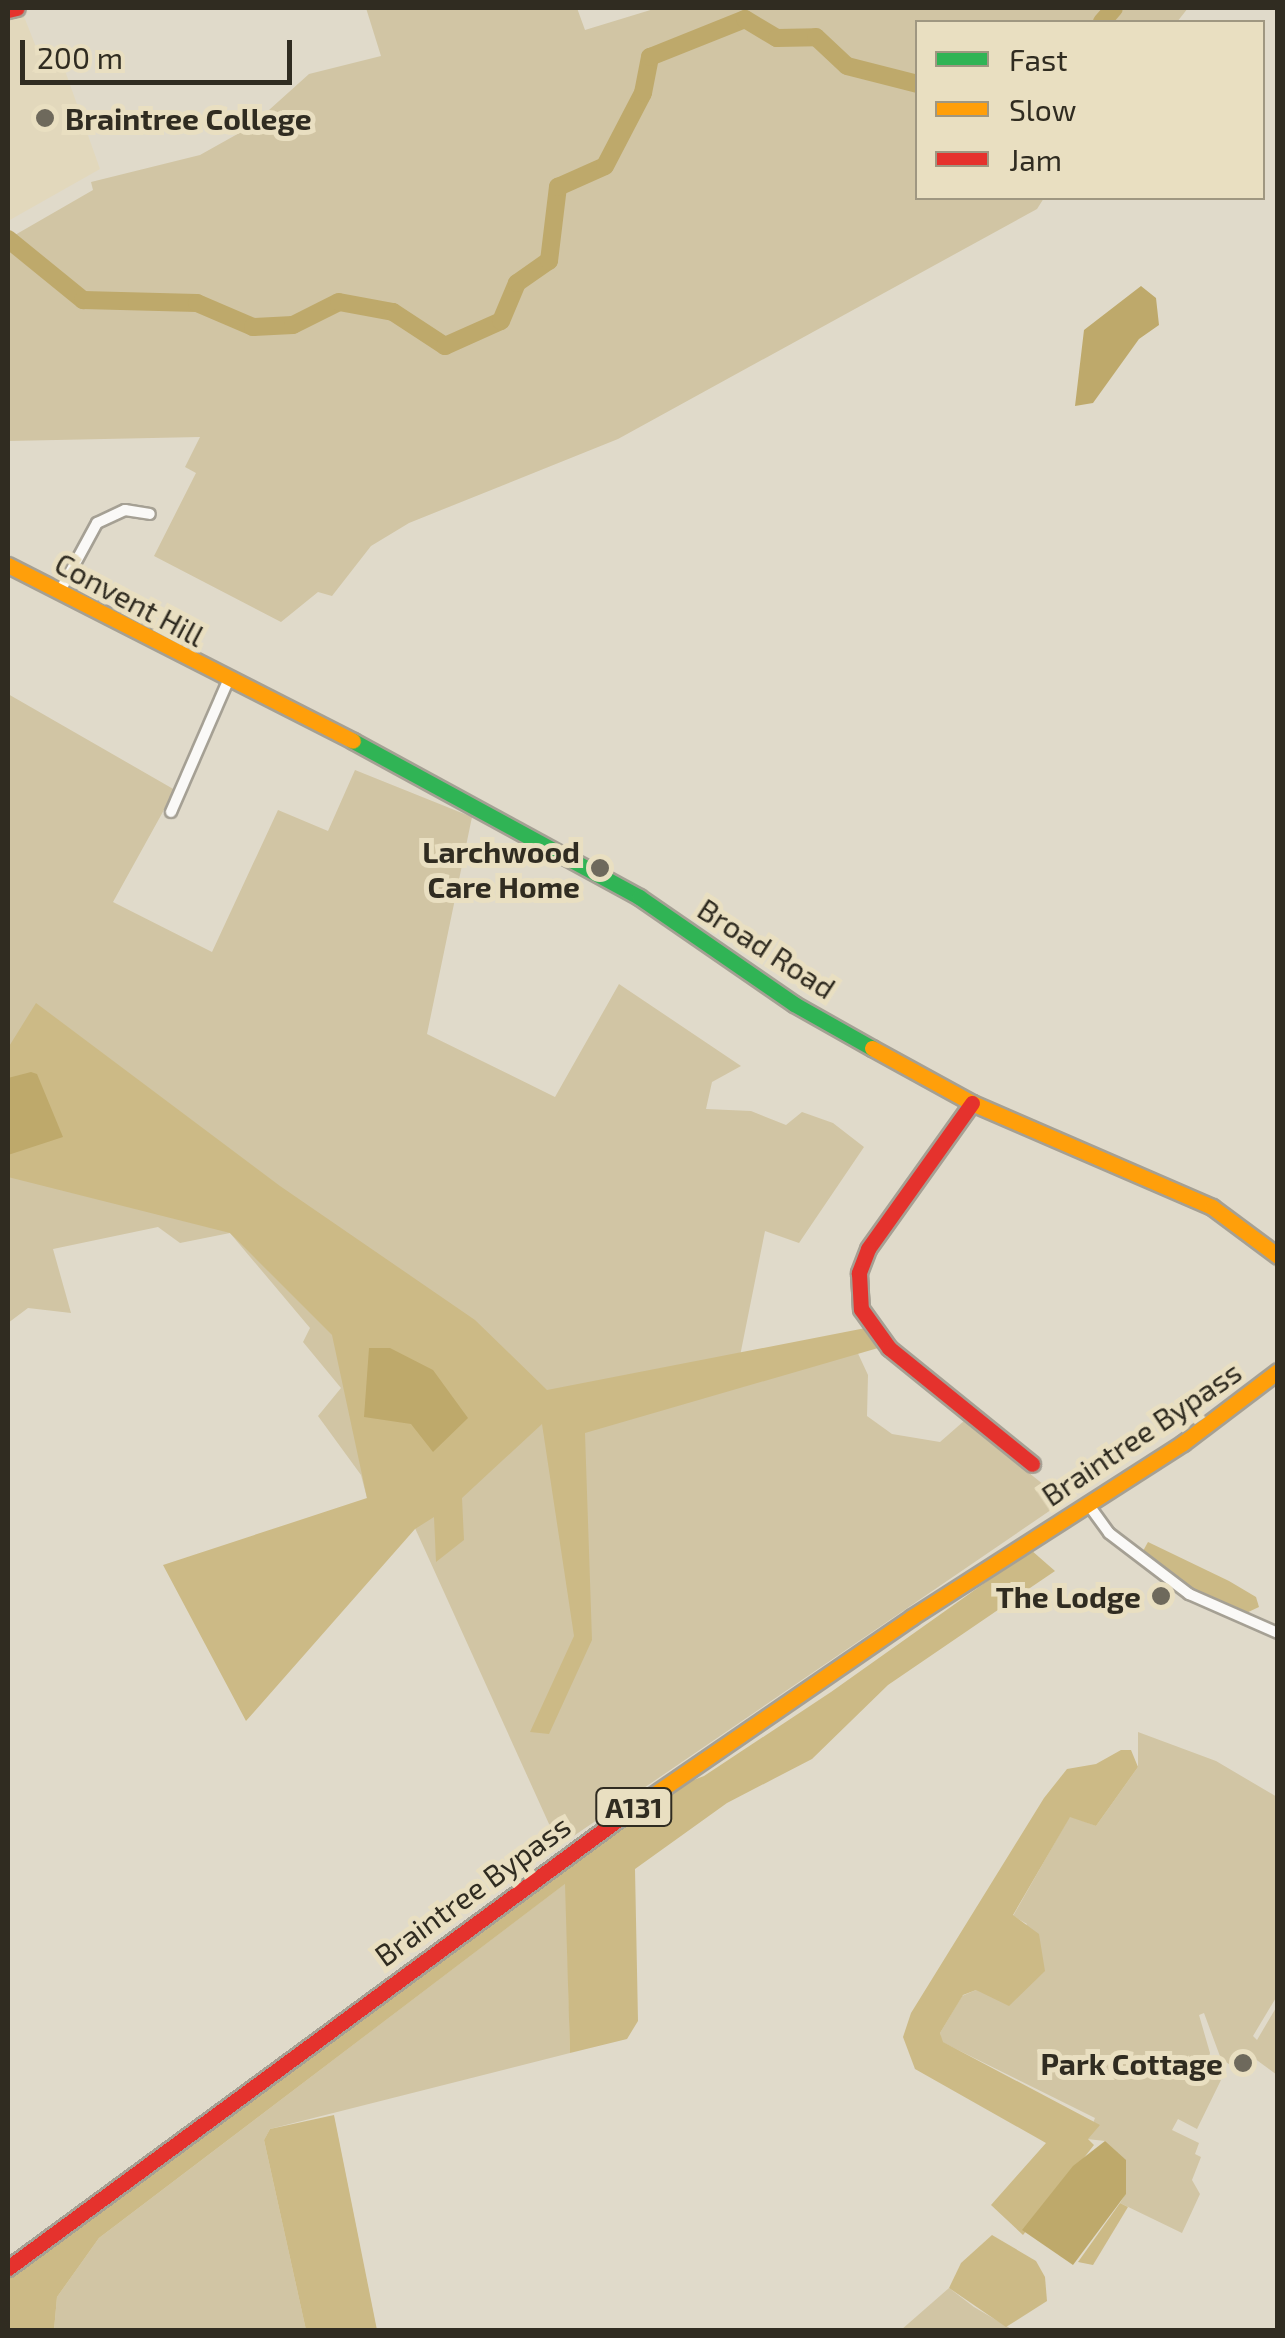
<!DOCTYPE html>
<html>
<head>
<meta charset="utf-8">
<style>
	body { margin:0 }
	#map { position:relative; width:1285px; height:2338px; overflow:hidden; background:#e0daca; font-family:"Exo 2",sans-serif }
	div>[style] { position:absolute }
	.built>* { inset:0; background:#e2d8bc }
	.green>* { inset:0; background:#d1c5a4 }
	.forest>* { inset:0; background:#ccba86 }
	.water>* { inset:0; background:#bea96b }
	.river>* { height:18px; margin:-9px; padding:0 9px; transform-origin:9px; border-radius:9px; background:#bea96b }
	.roads { filter:drop-shadow(2px 0 #a5a094) drop-shadow(-2px 0 #a5a094) drop-shadow(0 2px #a5a094) drop-shadow(0 -2px #a5a094) }
	.street>* { height:10px; margin:-5px; padding:0 5px; transform-origin:5px; border-radius:5px; background:#faf9f7 }
	.fast>* { height:15px; margin:-7.5px; padding:0 7.5px; transform-origin:7.5px; border-radius:7.5px; background:#30b455 }
	.slow>* { height:15px; margin:-7.5px; padding:0 7.5px; transform-origin:7.5px; border-radius:7.5px; background:#ff9f0a }
	.jam>* { height:15px; margin:-7.5px; padding:0 7.5px; transform-origin:7.5px; border-radius:7.5px; background:#e5322d }
	.dots>* { width:28px; height:28px; translate:-50% -50%; box-sizing:border-box; border:5px solid #e9dfc1; border-radius:50% }
	span { translate:-50% -50%; white-space:nowrap; text-align:center; line-height:1.15; -webkit-text-stroke:10px #e9dfc1; paint-order:stroke }
	.shield-label span { padding:2px 8px; background:#e9dfc1; border:2px solid; border-radius:8px; -webkit-text-stroke-width:0 }
	.shield-label { font-size:28px; color:#302c21; font-weight:700 }
	.poi-label { font-size:30px; color:#302c21; font-weight:700 }
	.left { translate:0 -50%; text-align:left }
	.right { translate:-100% -50%; text-align:right }
	.street-label { font-size:30px; color:#302c21 }
	.frame { position:absolute; inset:0; border:10px solid #302c21; pointer-events:none }
	.legend { position:absolute; left:915px; top:20px; width:350px; height:180px; box-sizing:border-box; background:#e9dfc1; border:2px solid #9f9781; margin:0; padding:12px 18px; list-style:none; font-size:30px; color:#302c21 }
	.legend li { display:flex; align-items:center; gap:20px; height:50px }
	.legend b { width:50px; border:2px solid #9f9781 }
	.scale { position:absolute; left:20px; top:40px; width:272px; height:45px; box-sizing:border-box; border:5px solid #302c21; border-top:0; padding-left:12px; font-size:30px; line-height:35px; white-space:nowrap; color:#302c21; -webkit-text-stroke:8px #e9dfc1; paint-order:stroke }
</style>
</head>
<body>
<div id="map">
	<div class="built">
		<div style="clip-path:polygon(23px 14px,36px 47px,57px 67px,63px 65px,100px 169px,8px 221px,8px 19px)"></div>
	</div>
	<div class="green">
		<div style="clip-path:polygon(366px 8px,577px 8px,585px 30px,657px 8px,1188px 8px,1177px 22px,918px 22px,918px 198px,1044px 198px,1037px 209px,618px 439px,409px 523px,371px 546px,332px 596px,318px 592px,281px 622px,154px 556px,196px 473px,185px 467px,200px 437px,8px 441px,8px 239px,93px 190px,91px 182px,200px 155px,250px 127px,309px 74px,381px 56px)"></div>
		<div style="clip-path:polygon(8px 694px,175px 790px,113px 902px,212px 952px,278px 810px,328px 831px,355px 770px,472px 817px,427px 1034px,555px 1097px,619px 984px,741px 1066px,712px 1082px,706px 1109px,751px 1111px,786px 1125px,802px 1112px,833px 1123px,864px 1147px,799px 1243px,765px 1231px,738px 1366px,855px 1347px,868px 1375px,867px 1416px,892px 1434px,940px 1442px,964px 1421px,1064px 1501px,559px 1846px,405px 1506px,367px 1498px,361px 1475px,318px 1416px,341px 1388px,303px 1342px,310px 1328px,230px 1233px,180px 1243px,158px 1227px,53px 1249px,71px 1313px,28px 1308px,8px 1323px)"></div>
		<div style="clip-path:polygon(1138px 1732px,1216px 1761px,1277px 1797px,1277px 1996px,1253px 2036px,1257px 2040px,1277px 2006px,1277px 2075px,1243px 2050px,1232px 2066px,1221px 2059px,1204px 2013px,1199px 2015px,1210px 2053px,1204px 2075px,1221px 2080px,1197px 2129px,1178px 2119px,1172px 2130px,1199px 2143px,1195px 2154px,1201px 2157px,1192px 2180px,1200px 2194px,1182px 2233px,1120px 2203px,1126px 2193px,1105px 2141px,1087px 2139px,1095px 2118px,942px 2042px,940px 2033px,962px 1996px,976px 1990px,1027px 1924px,1013px 1916px,1070px 1816px,1096px 1826px,1138px 1767px)"></div>
		<div style="clip-path:polygon(566px 1883px,570px 2053px,270px 2129px,264px 2140px,306px 2330px,54px 2330px,57px 2297px,99px 2238px)"></div>
		<div style="clip-path:polygon(949px 2288px,974px 2307px,1013px 2330px,901px 2330px)"></div>
	</div>
	<div class="forest">
		<div style="clip-path:polygon(36px 1003px,280px 1186px,475px 1320px,547px 1390px,881px 1325px,885px 1346px,585px 1433px,592px 1640px,549px 1734px,530px 1732px,574px 1636px,542px 1424px,462px 1498px,464px 1540px,436px 1562px,434px 1517px,415px 1529px,246px 1721px,163px 1565px,367px 1498px,332px 1335px,230px 1233px,8px 1177px,8px 1048px)"></div>
		<div style="clip-path:polygon(1148px 1542px,1229px 1581px,1256px 1597px,1259px 1607px,1244px 1614px,1189px 1588px,1143px 1551px)"></div>
		<div style="clip-path:polygon(1031px 1550px,1055px 1571px,888px 1685px,812px 1759px,727px 1803px,635px 1869px,638px 2021px,627px 2039px,570px 2053px,565px 1884px,99px 2238px,57px 2297px,54px 2330px,8px 2330px,8px 2279px,673px 1788px,704px 1776px,831px 1692px)"></div>
		<div style="clip-path:polygon(1121px 1750px,1131px 1750px,1138px 1767px,1096px 1826px,1070px 1817px,1013px 1915px,1039px 1934px,1045px 1971px,1009px 2006px,976px 1990px,963px 1995px,940px 2033px,943px 2042px,1100px 2125px,1088px 2139px,1094px 2145px,1023px 2235px,991px 2205px,1046px 2143px,915px 2069px,903px 2037px,911px 2013px,1044px 1798px,1067px 1769px,1096px 1764px)"></div>
		<div style="clip-path:polygon(334px 2115px,377px 2330px,306px 2330px,264px 2140px,270px 2129px)"></div>
		<div style="clip-path:polygon(1120px 2203px,1128px 2207px,1093px 2265px,1078px 2262px)"></div>
		<div style="clip-path:polygon(992px 2235px,1036px 2261px,1045px 2277px,1047px 2301px,1006px 2327px,949px 2288px,961px 2263px)"></div>
	</div>
	<div class="water">
		<div style="clip-path:polygon(1141px 286px,1156px 298px,1159px 325px,1139px 339px,1093px 403px,1075px 406px,1084px 330px)"></div>
		<div style="clip-path:polygon(31px 1072px,37px 1074px,63px 1137px,8px 1155px,8px 1078px)"></div>
		<div style="clip-path:polygon(369px 1348px,390px 1348px,433px 1370px,468px 1418px,433px 1452px,411px 1424px,364px 1417px)"></div>
		<div style="clip-path:polygon(1105px 2141px,1126px 2160px,1126px 2194px,1073px 2265px,1022px 2230px,1073px 2166px)"></div>
	</div>
	<div class="river">
		<div style="left:1102px;top:22px;width:18px;rotate:-49deg"></div>
		<div style="left:8px;top:239px;width:97px;rotate:39.1deg"></div>
		<div style="left:83px;top:300px;width:114px;rotate:1.5deg"></div>
		<div style="left:197px;top:303px;width:61px;rotate:23.2deg"></div>
		<div style="left:253px;top:327px;width:40px;rotate:-2.9deg"></div>
		<div style="left:293px;top:325px;width:51px;rotate:-26.6deg"></div>
		<div style="left:339px;top:302px;width:55px;rotate:10.5deg"></div>
		<div style="left:393px;top:312px;width:62px;rotate:33.2deg"></div>
		<div style="left:445px;top:346px;width:61px;rotate:-24.1deg"></div>
		<div style="left:501px;top:321px;width:41px;rotate:-67.2deg"></div>
		<div style="left:517px;top:283px;width:39px;rotate:-35deg"></div>
		<div style="left:549px;top:261px;width:75px;rotate:-83.1deg"></div>
		<div style="left:558px;top:187px;width:51px;rotate:-24.1deg"></div>
		<div style="left:605px;top:166px;width:82px;rotate:-62.5deg"></div>
		<div style="left:643px;top:93px;width:37px;rotate:-79deg"></div>
		<div style="left:650px;top:57px;width:102px;rotate:-21.8deg"></div>
		<div style="left:745px;top:19px;width:37px;rotate:31deg"></div>
		<div style="left:777px;top:38px;width:39px;rotate:-1deg"></div>
		<div style="left:816px;top:37px;width:42px;rotate:43.1deg"></div>
		<div style="left:847px;top:66px;width:73px;rotate:14.2deg"></div>
	</div>
	<div class="roads">
		<div class="street">
			<div style="left:59px;top:593px;width:80px;rotate:-61.5deg"></div>
			<div style="left:97px;top:523px;width:31px;rotate:-25deg"></div>
			<div style="left:125px;top:510px;width:25px;rotate:9deg"></div>
			<div style="left:171px;top:812px;width:143px;rotate:-66.5deg"></div>
			<div style="left:1088px;top:1504px;width:36px;rotate:54deg"></div>
			<div style="left:1109px;top:1533px;width:101px;rotate:37.3deg"></div>
			<div style="left:1189px;top:1594px;width:97px;rotate:23.7deg"></div>
		</div>
		<div class="fast">
			<div style="left:353px;top:741px;width:326px;rotate:28.6deg"></div>
			<div style="left:639px;top:897px;width:188px;rotate:34.6deg"></div>
			<div style="left:794px;top:1004px;width:90px;rotate:29.4deg"></div>
		</div>
		<div class="slow">
			<div style="left:8px;top:565px;width:387px;rotate:27deg"></div>
			<div style="left:872px;top:1048px;width:114px;rotate:28.8deg"></div>
			<div style="left:972px;top:1103px;width:262px;rotate:23.4deg"></div>
			<div style="left:1212px;top:1207px;width:82px;rotate:36.6deg"></div>
			<div style="left:624px;top:1815px;width:349px;rotate:-34.5deg"></div>
			<div style="left:912px;top:1617px;width:322px;rotate:-32.7deg"></div>
			<div style="left:1183px;top:1443px;width:119px;rotate:-37.2deg"></div>
		</div>
		<div class="jam">
			<div style="left:8px;top:10px;width:9px;rotate:-13deg"></div>
			<div style="left:972px;top:1103px;width:179px;rotate:125.5deg"></div>
			<div style="left:868px;top:1249px;width:26px;rotate:111deg"></div>
			<div style="left:859px;top:1273px;width:36px;rotate:87deg"></div>
			<div style="left:861px;top:1309px;width:48px;rotate:54.3deg"></div>
			<div style="left:889px;top:1348px;width:184px;rotate:39deg"></div>
			<div style="left:8px;top:2268px;width:765px;rotate:-36.33deg"></div>
		</div>
	</div>
	<div class="dots">
		<div style="left:45px;top:118px;background:#6e695c"></div>
		<div style="left:600px;top:868px;background:#6e695c"></div>
		<div style="left:1161px;top:1596px;background:#6e695c"></div>
		<div style="left:1243px;top:2063px;background:#6e695c"></div>
	</div>
	<div class="shield-label">
		<span style="left:634px;top:1807px">A131</span>
	</div>
	<div class="poi-label">
		<span class="left" style="left:65px;top:118px">Braintree College</span>
		<span class="right" style="left:580px;top:868px">Larchwood<br>Care Home</span>
		<span class="right" style="left:1141px;top:1596px">The Lodge</span>
		<span class="right" style="left:1223px;top:2063px">Park Cottage</span>
	</div>
	<div class="street-label">
		<span style="left:130px;top:599px;rotate:28deg">Convent Hill</span>
		<span style="left:767px;top:948px;rotate:33deg">Broad Road</span>
		<span style="left:1141px;top:1433px;rotate:-34deg">Braintree Bypass</span>
		<span style="left:472px;top:1890px;rotate:-36deg">Braintree Bypass</span>
	</div>
	<div class="frame"></div>
	<ul class="legend">
	<li><b style="height:12px;background:#30b455"></b>Fast</li>
	<li><b style="height:12px;background:#ff9f0a"></b>Slow</li>
	<li><b style="height:12px;background:#e5322d"></b>Jam</li>
	</ul>
	<div class="scale">200 m</div>
</div>
</body>
</html>
